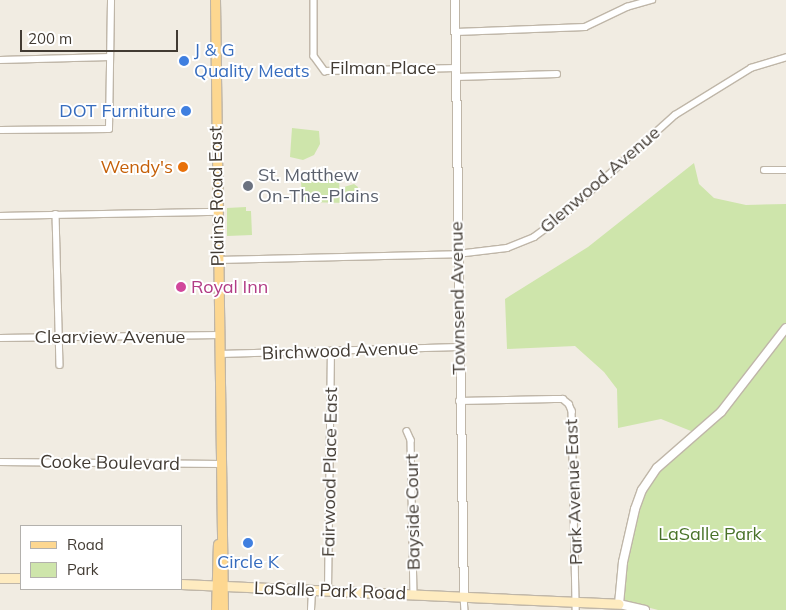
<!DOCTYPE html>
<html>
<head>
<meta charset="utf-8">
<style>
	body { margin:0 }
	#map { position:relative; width:786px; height:610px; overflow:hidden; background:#f1ece2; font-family:Mulish,sans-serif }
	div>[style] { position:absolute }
	.green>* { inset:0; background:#cee5ab }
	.roads { filter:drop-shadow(1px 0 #bfb6a8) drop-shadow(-1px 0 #bfb6a8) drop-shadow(0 1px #bfb6a8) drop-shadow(0 -1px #bfb6a8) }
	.minor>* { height:5.5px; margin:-2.75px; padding:0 2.75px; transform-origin:2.75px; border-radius:2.75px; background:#fff }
	.tertiary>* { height:8px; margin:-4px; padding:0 4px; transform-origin:4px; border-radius:4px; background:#fff }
	.secondary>* { height:9px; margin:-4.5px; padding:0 4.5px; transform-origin:4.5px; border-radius:4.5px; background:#feebc0 }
	.primary>* { height:9px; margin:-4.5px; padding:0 4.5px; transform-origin:4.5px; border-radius:4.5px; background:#fdd790 }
	.dots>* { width:14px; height:14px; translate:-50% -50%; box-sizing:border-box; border:2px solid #fff; border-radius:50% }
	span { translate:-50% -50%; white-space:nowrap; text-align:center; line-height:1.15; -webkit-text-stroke:4px #fff; paint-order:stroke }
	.shop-label { font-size:18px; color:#366cbe }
	.left { translate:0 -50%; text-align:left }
	.right { translate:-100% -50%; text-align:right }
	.street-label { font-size:18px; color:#423b33 }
	.food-label { font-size:18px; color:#c56008 }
	.worship-label { font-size:18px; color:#5b616d }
	.hotel-label { font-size:18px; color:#b23c85 }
	.park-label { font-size:18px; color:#487228 }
	.legend { position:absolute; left:20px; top:525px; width:162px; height:65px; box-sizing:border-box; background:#fff; border:1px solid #b3b1ad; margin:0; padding:6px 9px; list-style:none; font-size:15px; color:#423b33 }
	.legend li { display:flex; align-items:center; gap:10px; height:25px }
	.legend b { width:25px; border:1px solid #b3b1ad }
	.scale { position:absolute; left:20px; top:30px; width:158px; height:22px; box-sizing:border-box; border:2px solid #423b33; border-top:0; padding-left:6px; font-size:15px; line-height:18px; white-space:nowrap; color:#423b33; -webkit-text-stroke:4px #fff; paint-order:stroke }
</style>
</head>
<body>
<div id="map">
	<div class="green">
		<div style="clip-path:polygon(292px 128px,319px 131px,320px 144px,314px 155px,303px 160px,290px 157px)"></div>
		<div style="clip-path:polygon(694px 163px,699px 184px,714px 198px,746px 205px,786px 204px,786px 610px,658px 610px,624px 601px,623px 579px,644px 494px,655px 476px,701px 435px,661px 419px,618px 428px,617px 389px,604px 372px,575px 346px,507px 349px,505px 299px,588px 247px)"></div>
		<div style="clip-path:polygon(339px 179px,340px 197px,344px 187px,354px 184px,358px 187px,357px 192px,351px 192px,348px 203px,302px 202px,301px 180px)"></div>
		<div style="clip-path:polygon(246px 207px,246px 211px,251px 211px,252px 235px,227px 236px,227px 208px)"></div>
	</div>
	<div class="roads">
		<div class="minor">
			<div style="left:314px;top:0;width:56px;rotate:90deg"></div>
			<div style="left:314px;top:56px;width:19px;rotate:54deg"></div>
			<div style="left:325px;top:71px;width:131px;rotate:-1.3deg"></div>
			<div style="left:456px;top:32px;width:129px;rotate:-2.2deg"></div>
			<div style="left:585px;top:27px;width:47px;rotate:-25.5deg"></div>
			<div style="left:627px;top:7px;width:26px;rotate:-16deg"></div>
			<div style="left:0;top:60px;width:110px;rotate:-1.6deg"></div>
			<div style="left:456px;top:77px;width:101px;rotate:-1.7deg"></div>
			<div style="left:0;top:130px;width:109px;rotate:-0.5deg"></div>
			<div style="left:109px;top:129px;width:129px;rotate:-89.1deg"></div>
			<div style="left:764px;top:170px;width:22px"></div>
			<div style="left:56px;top:214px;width:151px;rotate:88.5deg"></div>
			<div style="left:0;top:216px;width:217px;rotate:-1.1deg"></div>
			<div style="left:218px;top:260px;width:239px;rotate:-1.4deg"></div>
			<div style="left:457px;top:254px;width:50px;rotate:-6.8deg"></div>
			<div style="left:507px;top:248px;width:29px;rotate:-22deg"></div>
			<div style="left:534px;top:237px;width:37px;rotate:-36deg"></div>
			<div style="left:564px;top:215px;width:149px;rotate:-42deg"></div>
			<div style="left:675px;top:115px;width:89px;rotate:-31.7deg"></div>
			<div style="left:751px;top:68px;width:37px;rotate:-17deg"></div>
			<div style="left:0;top:338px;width:220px;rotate:-0.8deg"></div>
			<div style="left:220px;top:354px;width:239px;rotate:-1.7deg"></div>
			<div style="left:459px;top:401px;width:95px;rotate:-1.2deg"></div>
			<div style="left:554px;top:399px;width:9px"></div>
			<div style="left:563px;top:399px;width:8px;rotate:40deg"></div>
			<div style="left:569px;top:404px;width:8px;rotate:67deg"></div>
			<div style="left:572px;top:411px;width:199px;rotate:88.8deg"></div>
			<div style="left:407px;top:431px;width:10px;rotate:66deg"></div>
			<div style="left:411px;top:440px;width:155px;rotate:88.9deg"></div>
			<div style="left:0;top:462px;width:219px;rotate:0.5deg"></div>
			<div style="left:328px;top:592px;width:240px;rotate:-89.3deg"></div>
			<div style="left:464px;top:597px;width:13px;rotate:86deg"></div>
			<div style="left:311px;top:610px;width:19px;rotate:-87deg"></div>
		</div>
		<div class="tertiary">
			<div style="left:455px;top:0;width:597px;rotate:89.14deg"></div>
			<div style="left:645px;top:610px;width:27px;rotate:-167deg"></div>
			<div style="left:619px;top:604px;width:42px;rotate:-84.6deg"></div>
			<div style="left:623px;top:562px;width:54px;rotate:-77.2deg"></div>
			<div style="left:635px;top:509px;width:20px;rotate:-70deg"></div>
			<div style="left:642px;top:490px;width:27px;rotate:-56deg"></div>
			<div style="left:657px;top:468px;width:85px;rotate:-41.2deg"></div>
			<div style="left:721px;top:412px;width:106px;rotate:-52.3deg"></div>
		</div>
		<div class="secondary">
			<div style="left:0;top:578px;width:21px"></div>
			<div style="left:181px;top:584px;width:438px;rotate:2.6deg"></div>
		</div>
		<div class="primary">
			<div style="left:215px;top:0;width:610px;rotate:89.25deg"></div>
			<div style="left:216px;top:610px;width:66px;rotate:-88.3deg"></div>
		</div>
	</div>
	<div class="dots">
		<div style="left:184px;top:61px;background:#3f7fe0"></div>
		<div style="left:186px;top:111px;background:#3f7fe0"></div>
		<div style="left:183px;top:167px;background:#e8710a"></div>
		<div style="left:248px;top:186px;background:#6b7280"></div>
		<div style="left:181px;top:287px;background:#d1479c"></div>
		<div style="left:248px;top:543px;background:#3f7fe0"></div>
	</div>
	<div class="shop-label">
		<span class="left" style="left:194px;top:61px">J &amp; G<br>Quality Meats</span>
		<span class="right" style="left:176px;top:111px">DOT Furniture</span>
		<span style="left:248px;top:562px">Circle K</span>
	</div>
	<div class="street-label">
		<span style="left:383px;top:68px">Filman Place</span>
		<span style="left:600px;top:180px;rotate:-41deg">Glenwood Avenue</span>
		<span style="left:217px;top:196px;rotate:-91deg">Plains Road East</span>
		<span style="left:458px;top:298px;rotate:-91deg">Townsend Avenue</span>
		<span style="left:110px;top:337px">Clearview Avenue</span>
		<span style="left:340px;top:351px;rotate:-2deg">Birchwood Avenue</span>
		<span style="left:110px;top:463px;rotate:1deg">Cooke Boulevard</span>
		<span style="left:330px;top:472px;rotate:-89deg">Fairwood Place East</span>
		<span style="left:574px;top:492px;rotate:-92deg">Park Avenue East</span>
		<span style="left:413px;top:512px;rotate:-91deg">Bayside Court</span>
		<span style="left:330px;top:591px;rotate:2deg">LaSalle Park Road</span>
	</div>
	<div class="food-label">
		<span class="right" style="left:173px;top:167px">Wendy's</span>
	</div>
	<div class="worship-label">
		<span class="left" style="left:258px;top:186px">St. Matthew<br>On-The-Plains</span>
	</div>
	<div class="hotel-label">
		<span class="left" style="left:191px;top:287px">Royal Inn</span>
	</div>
	<div class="park-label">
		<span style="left:710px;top:534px">LaSalle Park</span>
	</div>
	<ul class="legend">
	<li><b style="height:6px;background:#fdd790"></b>Road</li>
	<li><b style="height:14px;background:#cee5ab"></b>Park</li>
	</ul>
	<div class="scale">200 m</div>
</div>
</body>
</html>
